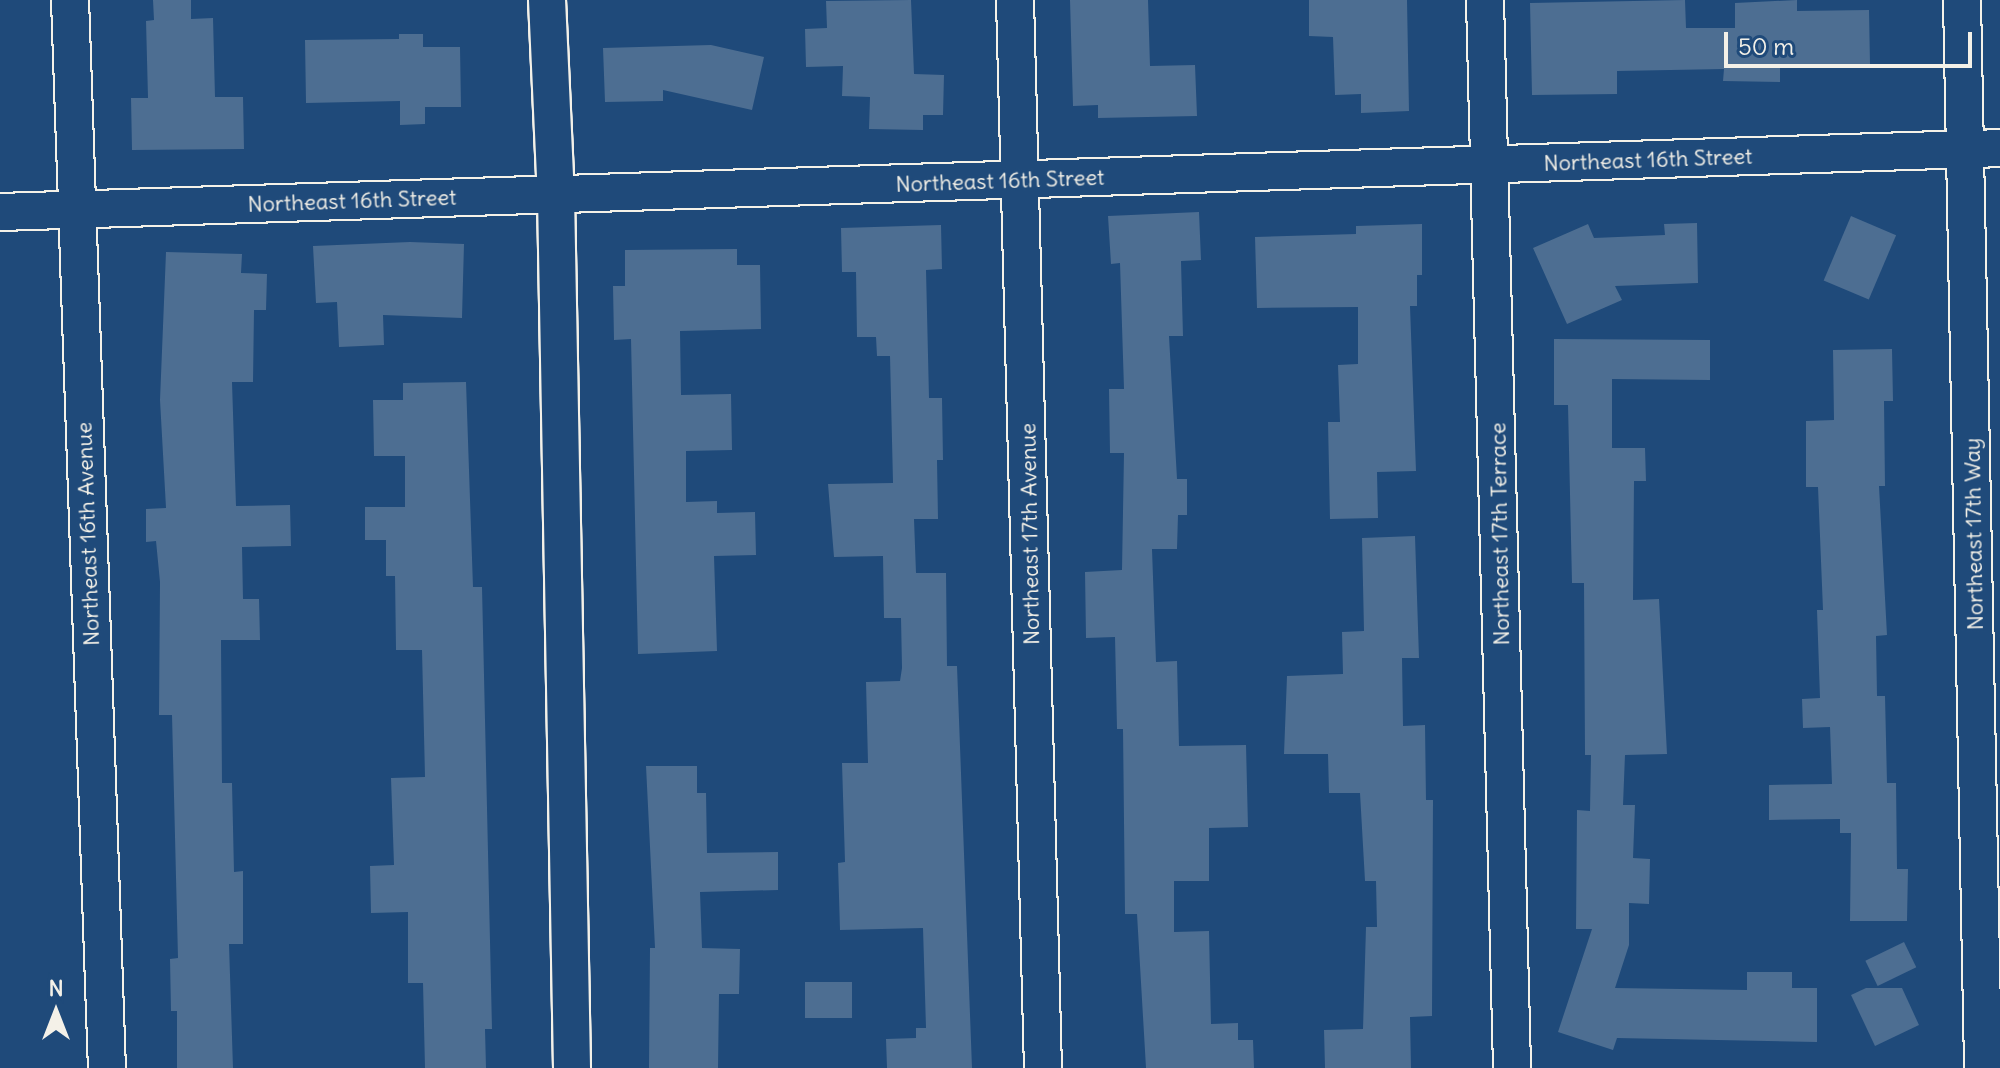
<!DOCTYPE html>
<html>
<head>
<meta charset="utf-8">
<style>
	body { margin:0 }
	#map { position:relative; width:2000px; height:1068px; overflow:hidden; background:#1f4a7a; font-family:Delius,sans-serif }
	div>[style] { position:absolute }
	.building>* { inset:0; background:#4d6e92; transform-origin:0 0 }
	.roads { filter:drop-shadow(2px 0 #f4f1e8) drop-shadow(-2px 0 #f4f1e8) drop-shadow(0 2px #f4f1e8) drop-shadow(0 -2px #f4f1e8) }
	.minor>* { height:36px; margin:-18px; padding:0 18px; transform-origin:18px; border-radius:18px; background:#1f4a7a }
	span { translate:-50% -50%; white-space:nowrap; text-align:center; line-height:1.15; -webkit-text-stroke:6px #1f4a7a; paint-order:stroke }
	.street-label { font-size:22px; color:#f4f1e8 }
	.north { position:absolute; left:16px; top:972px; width:80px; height:80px; -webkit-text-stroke:6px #1f4a7a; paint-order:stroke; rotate:0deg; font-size:22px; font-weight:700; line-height:32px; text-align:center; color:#f4f1e8 }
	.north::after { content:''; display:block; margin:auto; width:28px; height:36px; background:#f4f1e8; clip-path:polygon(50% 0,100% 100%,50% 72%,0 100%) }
	.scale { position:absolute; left:1724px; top:32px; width:248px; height:36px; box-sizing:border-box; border:4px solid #f4f1e8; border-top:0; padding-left:10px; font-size:24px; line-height:28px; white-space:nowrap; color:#f4f1e8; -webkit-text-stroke:6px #1f4a7a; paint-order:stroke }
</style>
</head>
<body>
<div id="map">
	<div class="building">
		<div style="clip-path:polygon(153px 0,191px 0,191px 19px,213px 18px,215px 97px,243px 97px,244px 149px,132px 150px,131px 98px,148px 98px,146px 21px,154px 20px)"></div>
		<div style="clip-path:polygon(911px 0,914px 74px,944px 75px,943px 115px,923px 115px,923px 130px,869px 129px,870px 97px,842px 96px,843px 66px,806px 67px,805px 29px,827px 28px,826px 1px)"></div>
		<div style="clip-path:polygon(1070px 0,1148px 0,1150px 66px,1195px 65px,1197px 116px,1098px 118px,1098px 105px,1073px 106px)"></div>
		<div style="clip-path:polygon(1309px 0,1407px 0,1409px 111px,1361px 113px,1361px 94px,1335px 95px,1333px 37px,1309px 36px)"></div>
		<div style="clip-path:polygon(1685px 0,1686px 28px,1735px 28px,1735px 3px,1797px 0,1797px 11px,1869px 10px,1870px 64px,1780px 64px,1780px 82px,1723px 81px,1724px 69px,1617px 71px,1617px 94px,1532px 95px,1530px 3px)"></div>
		<div style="clip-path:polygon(399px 34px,423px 34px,423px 47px,460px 47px,461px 107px,425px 107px,425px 124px,400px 125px,400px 101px,306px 103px,305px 40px,399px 39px)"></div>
		<div style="clip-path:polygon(711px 45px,764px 57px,752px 110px,663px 90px,663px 101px,605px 102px,603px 48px)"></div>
		<div style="clip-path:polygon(1199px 212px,1201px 260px,1181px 261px,1183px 336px,1169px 336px,1177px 479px,1187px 479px,1187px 515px,1178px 515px,1177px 549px,1152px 549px,1156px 662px,1177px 661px,1179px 746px,1246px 745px,1248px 827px,1209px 828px,1209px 881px,1174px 881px,1174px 932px,1209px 931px,1211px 1024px,1238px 1023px,1238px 1040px,1253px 1040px,1254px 1068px,1146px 1068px,1137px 914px,1125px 914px,1123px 729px,1117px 729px,1115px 637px,1086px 638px,1085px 572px,1122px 570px,1124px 453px,1110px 453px,1109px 389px,1124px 389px,1120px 263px,1111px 264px,1108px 216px)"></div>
		<div style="left:1851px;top:216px;width:49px;height:70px;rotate:23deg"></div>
		<div style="clip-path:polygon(1697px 223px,1698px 283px,1615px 286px,1622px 300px,1567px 324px,1533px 248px,1588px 224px,1594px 238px,1665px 235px,1664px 224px)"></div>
		<div style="clip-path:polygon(1422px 224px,1422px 275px,1417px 275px,1417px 306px,1410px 306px,1416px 471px,1377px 472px,1378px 518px,1330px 519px,1328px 422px,1340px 422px,1338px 365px,1358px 364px,1358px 307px,1257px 308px,1255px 237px,1356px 234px,1356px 226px)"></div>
		<div style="clip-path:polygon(941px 225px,942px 269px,926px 270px,929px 398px,942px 398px,943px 460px,937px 460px,938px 519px,914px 519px,916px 573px,946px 573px,947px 666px,957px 666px,972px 1068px,887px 1068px,886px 1039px,916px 1038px,916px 1028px,926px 1028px,923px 928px,840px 930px,838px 863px,845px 862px,842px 763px,868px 763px,866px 682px,900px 681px,902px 668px,901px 618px,884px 618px,883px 556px,834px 557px,828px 484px,893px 483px,890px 356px,877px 356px,876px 337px,857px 337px,856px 272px,842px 272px,841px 228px)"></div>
		<div style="clip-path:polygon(410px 242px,464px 244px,462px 318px,383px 315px,384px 345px,339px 347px,337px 302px,316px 303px,313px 246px)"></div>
		<div style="clip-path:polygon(737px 249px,737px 265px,760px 265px,761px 329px,680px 331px,681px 395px,731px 394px,732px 450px,686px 451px,686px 502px,717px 501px,717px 513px,755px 512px,756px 555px,714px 556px,717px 651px,638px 654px,631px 339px,614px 340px,613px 286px,625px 286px,625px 250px)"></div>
		<div style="clip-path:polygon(166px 252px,242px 254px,241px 273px,267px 274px,266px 310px,254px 310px,253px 382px,232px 382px,236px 506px,290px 505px,291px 546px,242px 547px,243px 599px,259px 599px,260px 640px,221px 640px,222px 783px,232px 783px,234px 872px,243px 871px,243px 944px,229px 944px,233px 1068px,177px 1068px,177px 1011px,171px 1011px,170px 959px,178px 958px,172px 715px,159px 715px,160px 582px,156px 541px,146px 542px,146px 509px,166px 508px,160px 400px)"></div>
		<div style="clip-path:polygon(1554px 339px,1710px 340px,1710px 380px,1612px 379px,1612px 448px,1645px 448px,1646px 481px,1634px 481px,1633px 600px,1659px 599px,1667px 754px,1625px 755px,1623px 805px,1635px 805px,1633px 858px,1650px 859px,1649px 904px,1629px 903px,1629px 945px,1615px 988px,1747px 990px,1747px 972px,1792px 972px,1792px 988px,1817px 988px,1817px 1042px,1617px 1038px,1613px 1050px,1558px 1032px,1592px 929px,1576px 929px,1577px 810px,1590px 811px,1591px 755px,1585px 755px,1584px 583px,1572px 583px,1568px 405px,1554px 405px)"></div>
		<div style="clip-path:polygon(1892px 349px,1893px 401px,1884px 401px,1885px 486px,1879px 486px,1887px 635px,1876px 636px,1877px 696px,1885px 696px,1887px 783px,1896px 783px,1897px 869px,1908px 869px,1907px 921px,1850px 921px,1851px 833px,1840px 833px,1840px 819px,1769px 820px,1769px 785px,1832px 784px,1830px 727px,1803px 728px,1802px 699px,1820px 698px,1817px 610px,1823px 610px,1818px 487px,1806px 487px,1806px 421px,1834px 420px,1833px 350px)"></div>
		<div style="clip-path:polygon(466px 382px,473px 587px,482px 587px,492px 1029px,485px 1029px,486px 1068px,425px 1068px,423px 983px,408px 983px,408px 912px,371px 913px,370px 866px,394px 865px,391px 778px,425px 777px,422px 650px,396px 650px,395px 576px,386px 576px,386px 540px,365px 540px,365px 507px,405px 507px,405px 456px,374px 456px,373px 400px,403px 400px,403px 383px)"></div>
		<div style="clip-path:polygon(1415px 536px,1419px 658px,1402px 658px,1403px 726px,1425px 725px,1426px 800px,1433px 800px,1432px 1016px,1410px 1017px,1411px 1068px,1325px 1068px,1324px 1030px,1363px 1029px,1366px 927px,1377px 927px,1376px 881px,1365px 881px,1360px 793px,1329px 793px,1328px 754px,1284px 754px,1287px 676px,1343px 674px,1342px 632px,1364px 631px,1362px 538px)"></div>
		<div style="clip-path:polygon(646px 766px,697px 766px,697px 793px,706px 793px,707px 853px,778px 852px,778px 890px,700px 892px,702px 948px,740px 949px,739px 994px,719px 994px,718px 1068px,649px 1068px,650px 948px,655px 948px)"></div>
		<div style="left:1904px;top:942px;width:28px;height:43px;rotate:64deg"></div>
		<div style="left:852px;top:982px;width:36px;height:47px;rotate:90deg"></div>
		<div style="clip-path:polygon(1866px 988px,1902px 988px,1919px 1025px,1875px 1046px,1851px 995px)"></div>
	</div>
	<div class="roads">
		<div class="minor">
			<div style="left:70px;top:0;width:1069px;rotate:88.02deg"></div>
			<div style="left:547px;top:0;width:195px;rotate:87.4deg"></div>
			<div style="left:556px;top:195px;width:873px;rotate:88.95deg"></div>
			<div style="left:1015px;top:0;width:1068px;rotate:88.5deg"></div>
			<div style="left:1485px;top:0;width:1068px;rotate:88.55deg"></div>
			<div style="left:1962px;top:0;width:1068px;rotate:88.87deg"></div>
			<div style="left:0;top:212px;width:2001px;rotate:-1.83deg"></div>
		</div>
	</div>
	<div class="street-label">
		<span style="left:1648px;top:160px;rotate:-2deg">Northeast 16th Street</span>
		<span style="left:1000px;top:181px;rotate:-2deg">Northeast 16th Street</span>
		<span style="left:352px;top:201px;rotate:-2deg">Northeast 16th Street</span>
		<span style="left:88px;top:534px;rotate:-92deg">Northeast 16th Avenue</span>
		<span style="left:1030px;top:534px;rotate:-91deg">Northeast 17th Avenue</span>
		<span style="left:1500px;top:534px;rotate:-91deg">Northeast 17th Terrace</span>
		<span style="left:1974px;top:534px;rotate:-91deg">Northeast 17th Way</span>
	</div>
	<div class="north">N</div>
	<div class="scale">50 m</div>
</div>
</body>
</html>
